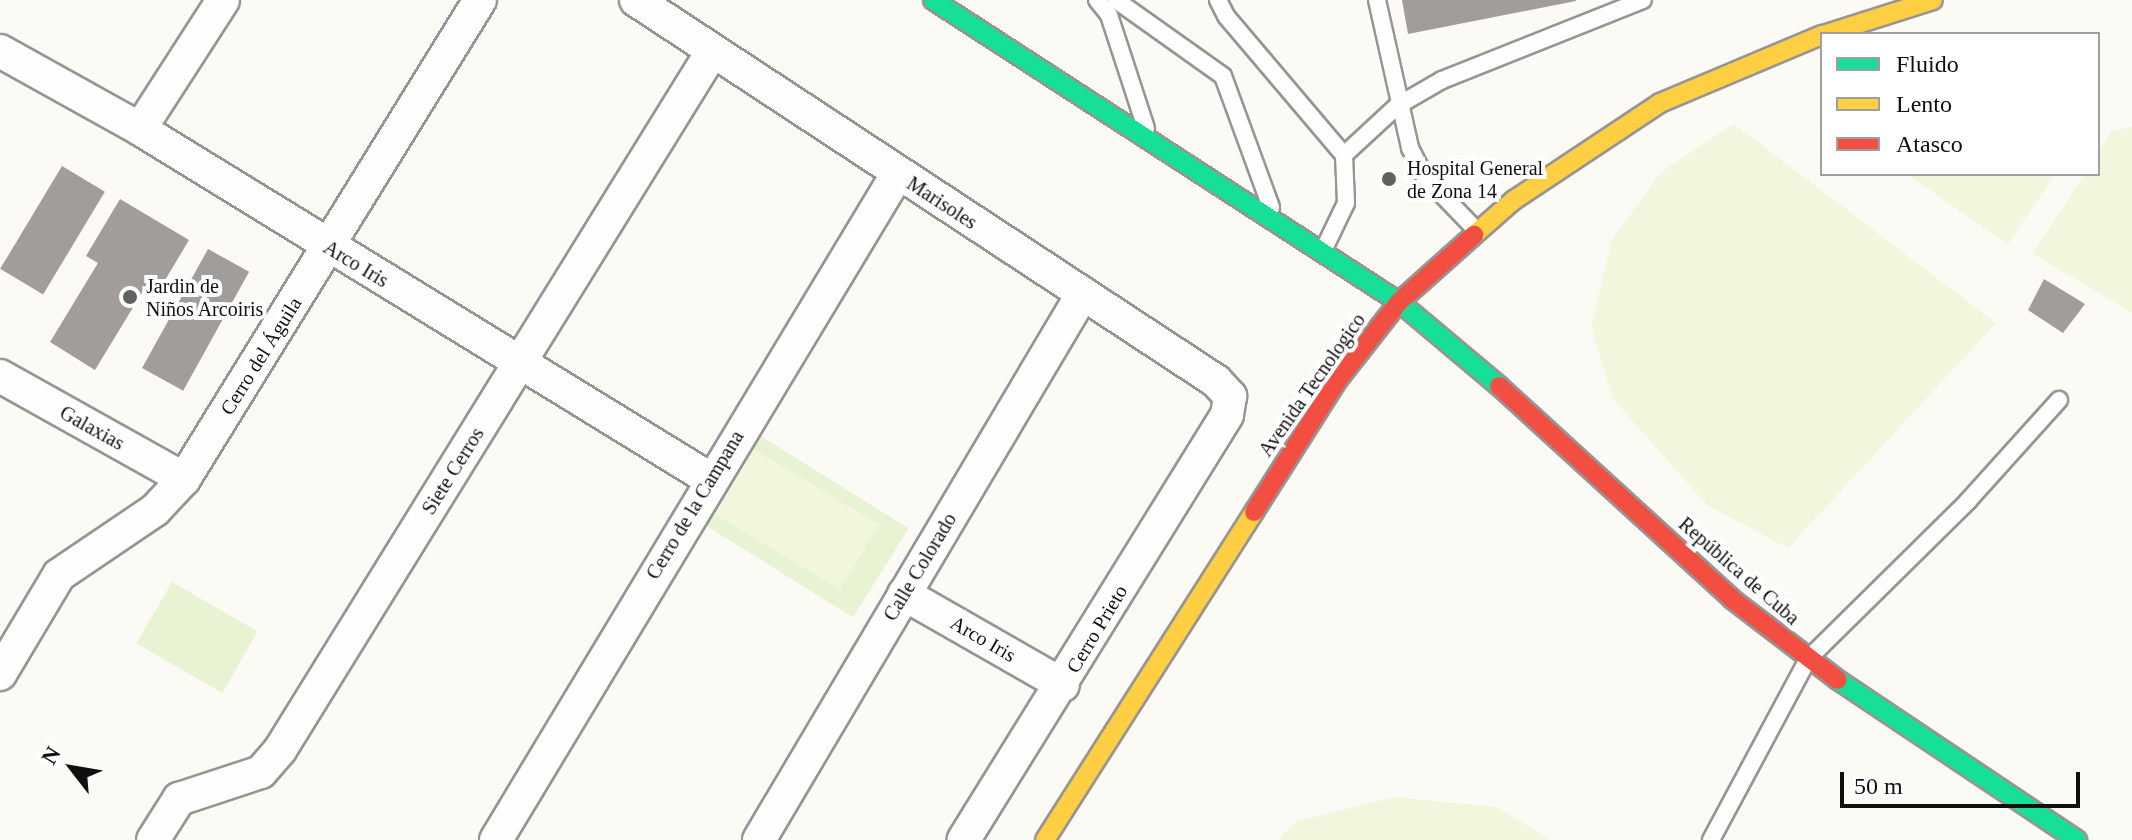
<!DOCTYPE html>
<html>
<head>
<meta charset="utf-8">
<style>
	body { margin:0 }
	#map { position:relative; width:2132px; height:840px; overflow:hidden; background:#fcfaf5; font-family:Georgia,serif }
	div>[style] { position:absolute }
	.green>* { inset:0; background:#e8f3d3; transform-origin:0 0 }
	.pitch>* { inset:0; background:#f2f6dd; transform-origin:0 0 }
	.building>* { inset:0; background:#a09d9a; transform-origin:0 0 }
	.roads { filter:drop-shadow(2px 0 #969593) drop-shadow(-2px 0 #969593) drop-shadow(0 2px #969593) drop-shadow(0 -2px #969593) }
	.lane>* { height:16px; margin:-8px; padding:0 8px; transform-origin:8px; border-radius:8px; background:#fffefe }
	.street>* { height:32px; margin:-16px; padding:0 16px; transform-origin:16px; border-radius:16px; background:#fffefe }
	.fast>* { height:18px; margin:-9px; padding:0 9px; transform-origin:9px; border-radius:9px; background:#16e098 }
	.slow>* { height:18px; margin:-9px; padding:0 9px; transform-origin:9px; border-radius:9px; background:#ffcf43 }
	.jam>* { height:18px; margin:-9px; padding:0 9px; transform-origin:9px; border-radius:9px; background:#f24e42 }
	.dots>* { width:22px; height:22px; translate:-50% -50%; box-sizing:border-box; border:4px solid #fff; border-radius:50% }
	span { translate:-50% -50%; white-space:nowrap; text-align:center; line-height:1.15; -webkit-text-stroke:8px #fff; paint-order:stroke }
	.poi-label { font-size:20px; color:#0f0f0f }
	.left { translate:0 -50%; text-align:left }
	.street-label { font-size:20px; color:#0f0f0f }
	.legend { position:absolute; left:1820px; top:32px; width:280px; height:144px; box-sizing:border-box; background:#fff; border:2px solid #9f9f9f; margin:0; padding:10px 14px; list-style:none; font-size:24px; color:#0f0f0f }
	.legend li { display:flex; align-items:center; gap:16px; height:40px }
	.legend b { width:40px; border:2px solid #9f9f9f }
	.north { position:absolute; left:32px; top:728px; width:80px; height:80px; -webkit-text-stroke:6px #fff; paint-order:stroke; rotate:301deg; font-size:22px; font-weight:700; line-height:32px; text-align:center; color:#0f0f0f }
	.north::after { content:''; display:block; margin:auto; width:28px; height:36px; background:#0f0f0f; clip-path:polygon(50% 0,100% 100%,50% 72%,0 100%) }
	.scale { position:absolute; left:1840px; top:772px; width:240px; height:36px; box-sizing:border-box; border:4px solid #0f0f0f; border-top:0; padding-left:10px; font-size:24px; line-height:28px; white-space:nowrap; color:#0f0f0f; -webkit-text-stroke:6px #fff; paint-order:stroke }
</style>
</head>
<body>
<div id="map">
	<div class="green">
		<div style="left:756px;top:433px;width:180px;height:105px;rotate:32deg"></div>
		<div style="left:172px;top:582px;width:99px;height:71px;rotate:30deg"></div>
	</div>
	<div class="pitch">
		<div style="clip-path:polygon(1734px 124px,1996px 323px,1788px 548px,1707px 505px,1613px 399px,1591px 327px,1612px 240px,1661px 172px)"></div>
		<div style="clip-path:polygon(2132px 126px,2132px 313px,2033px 254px,2084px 174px,2098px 174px,2098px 152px,2111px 132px)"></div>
		<div style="clip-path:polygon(1906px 174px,2055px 174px,2008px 244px)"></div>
		<div style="left:752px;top:448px;width:148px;height:76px;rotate:31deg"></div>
		<div style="clip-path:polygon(1395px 797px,1497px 807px,1550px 840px,1279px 840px,1295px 822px)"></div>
	</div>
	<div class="building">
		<div style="clip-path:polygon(1402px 0,1576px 0,1576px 1px,1408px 34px)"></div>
		<div style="left:62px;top:166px;width:50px;height:120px;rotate:31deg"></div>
		<div style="clip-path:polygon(120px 199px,189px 240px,155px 297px,143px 291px,95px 370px,50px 342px,98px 263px,86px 256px)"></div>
		<div style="left:208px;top:249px;width:47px;height:136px;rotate:29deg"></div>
		<div style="clip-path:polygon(2044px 279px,2085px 304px,2063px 333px,2028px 310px)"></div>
	</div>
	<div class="roads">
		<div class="lane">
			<div style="left:1097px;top:0;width:19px;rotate:51deg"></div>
			<div style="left:1109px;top:15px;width:119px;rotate:71.9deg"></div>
			<div style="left:1116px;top:0;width:131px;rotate:35.4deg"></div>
			<div style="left:1223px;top:76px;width:140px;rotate:69.9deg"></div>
			<div style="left:1218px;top:0;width:18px;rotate:63deg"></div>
			<div style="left:1226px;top:16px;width:182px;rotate:49.7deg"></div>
			<div style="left:1344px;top:155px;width:48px;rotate:87.6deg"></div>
			<div style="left:1346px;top:203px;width:53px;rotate:115.6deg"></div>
			<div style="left:1377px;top:0;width:152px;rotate:77.4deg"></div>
			<div style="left:1410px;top:148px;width:33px;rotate:63deg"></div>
			<div style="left:1425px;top:177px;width:74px;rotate:46.1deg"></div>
			<div style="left:1344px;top:155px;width:72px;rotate:-42.8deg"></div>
			<div style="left:1397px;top:106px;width:52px;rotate:-30deg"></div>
			<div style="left:1442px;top:80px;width:216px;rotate:-21.7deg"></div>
			<div style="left:1711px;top:840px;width:205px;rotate:-61.8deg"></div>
			<div style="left:1808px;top:659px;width:225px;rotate:-44.6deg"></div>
			<div style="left:1968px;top:501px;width:136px;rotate:-48deg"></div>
		</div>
		<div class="street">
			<div style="left:636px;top:0;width:694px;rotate:33.3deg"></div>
			<div style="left:1216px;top:381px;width:21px;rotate:47deg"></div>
			<div style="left:1230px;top:396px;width:19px;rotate:99deg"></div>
			<div style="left:1227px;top:415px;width:500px;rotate:121.8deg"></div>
			<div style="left:0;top:51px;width:160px;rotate:29.1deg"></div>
			<div style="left:140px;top:129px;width:669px;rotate:31.55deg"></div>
			<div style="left:140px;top:129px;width:153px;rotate:-57.2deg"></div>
			<div style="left:0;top:376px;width:211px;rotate:29.2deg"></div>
			<div style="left:904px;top:594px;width:183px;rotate:29.8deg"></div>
			<div style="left:0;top:674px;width:115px;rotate:-59.2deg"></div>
			<div style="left:59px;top:575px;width:116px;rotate:-34.1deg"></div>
			<div style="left:155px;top:510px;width:42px;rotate:-46.9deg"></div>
			<div style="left:184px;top:479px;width:563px;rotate:-58.29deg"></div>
			<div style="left:153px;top:840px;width:49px;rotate:-57.6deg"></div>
			<div style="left:179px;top:799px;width:86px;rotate:-18.2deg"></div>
			<div style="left:261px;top:772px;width:29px;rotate:-49deg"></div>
			<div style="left:280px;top:750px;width:821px;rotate:-58.25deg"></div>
			<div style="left:496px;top:840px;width:779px;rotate:-58.92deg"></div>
			<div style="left:759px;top:840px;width:634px;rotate:-59.35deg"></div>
		</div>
		<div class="fast">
			<div style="left:933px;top:0;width:555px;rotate:32.95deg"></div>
			<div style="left:1399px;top:302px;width:131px;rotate:40deg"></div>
			<div style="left:1838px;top:680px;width:288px;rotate:33.8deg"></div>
		</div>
		<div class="slow">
			<div style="left:1826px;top:34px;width:112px;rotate:-17.6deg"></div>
			<div style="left:1474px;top:235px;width:53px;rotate:-41.2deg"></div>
			<div style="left:1514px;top:200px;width:175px;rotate:-33.6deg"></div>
			<div style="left:1660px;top:103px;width:176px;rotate:-22.8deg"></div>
			<div style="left:1045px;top:840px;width:389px;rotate:-57.5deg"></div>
		</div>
		<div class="jam">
			<div style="left:1499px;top:386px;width:316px;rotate:42.4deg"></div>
			<div style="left:1732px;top:599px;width:133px;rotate:37.4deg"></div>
			<div style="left:1254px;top:512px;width:155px;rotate:-57.6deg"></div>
			<div style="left:1337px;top:381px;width:100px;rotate:-51.9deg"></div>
			<div style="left:1399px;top:302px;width:101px;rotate:-41.8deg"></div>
		</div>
	</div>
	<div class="dots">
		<div style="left:1389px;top:179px;background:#626160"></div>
		<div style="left:130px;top:297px;background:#626160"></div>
	</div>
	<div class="poi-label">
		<span class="left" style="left:1407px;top:180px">Hospital General<br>de Zona 14</span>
		<span class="left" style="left:146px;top:298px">Jardin de<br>Niños Arcoiris</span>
	</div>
	<div class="street-label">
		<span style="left:942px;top:203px;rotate:33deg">Marisoles</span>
		<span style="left:356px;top:264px;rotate:31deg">Arco Iris</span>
		<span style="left:261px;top:356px;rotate:-58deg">Cerro del Águila</span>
		<span style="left:1312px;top:385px;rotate:-55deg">Avenida Tecnologico</span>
		<span style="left:92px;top:428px;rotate:29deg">Galaxias</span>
		<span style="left:453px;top:471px;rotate:-58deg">Siete Cerros</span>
		<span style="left:695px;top:505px;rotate:-59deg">Cerro de la Campana</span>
		<span style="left:920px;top:567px;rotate:-59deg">Calle Colorado</span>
		<span style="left:1739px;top:571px;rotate:41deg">República de Cuba</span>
		<span style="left:1097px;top:629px;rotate:-59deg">Cerro Prieto</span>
		<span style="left:983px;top:639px;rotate:30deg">Arco Iris</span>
	</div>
	<ul class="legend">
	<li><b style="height:10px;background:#16e098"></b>Fluido</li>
	<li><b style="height:10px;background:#ffcf43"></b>Lento</li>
	<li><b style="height:10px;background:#f24e42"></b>Atasco</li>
	</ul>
	<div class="north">N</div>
	<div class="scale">50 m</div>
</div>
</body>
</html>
